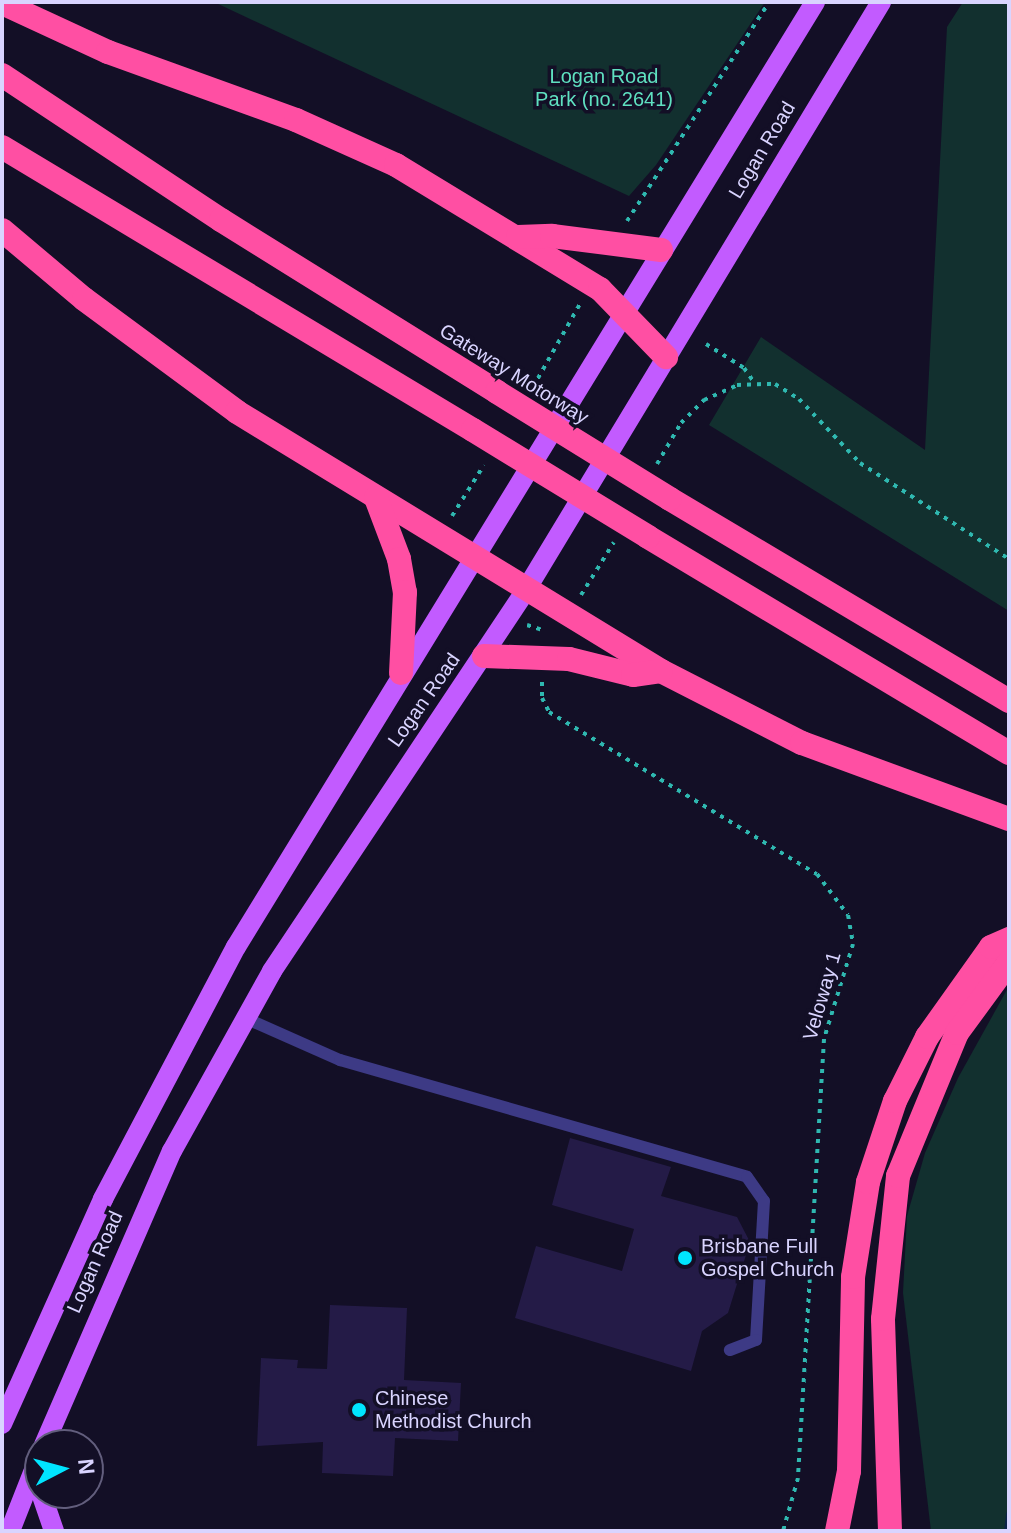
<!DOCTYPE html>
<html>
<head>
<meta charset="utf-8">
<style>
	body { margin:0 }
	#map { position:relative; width:1011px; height:1533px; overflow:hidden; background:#130f26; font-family:Arial,sans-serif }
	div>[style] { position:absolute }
	.green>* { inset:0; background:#12302f }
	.stream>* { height:7px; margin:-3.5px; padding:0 3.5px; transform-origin:3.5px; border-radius:3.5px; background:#0c2248 }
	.building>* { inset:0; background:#241b47 }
	.path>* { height:4px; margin-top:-2px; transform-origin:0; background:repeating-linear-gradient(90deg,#2fb8b0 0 4px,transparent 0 10px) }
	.lane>* { height:12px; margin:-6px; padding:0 6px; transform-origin:6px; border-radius:6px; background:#3d3a85 }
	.primary>* { height:20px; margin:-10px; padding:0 10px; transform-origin:10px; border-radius:10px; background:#c25bff }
	.highway>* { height:24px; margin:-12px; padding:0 12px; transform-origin:12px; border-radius:12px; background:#ff4fa3 }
	.highway-bridge>* { height:24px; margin:-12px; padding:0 12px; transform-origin:12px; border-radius:12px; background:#ff4fa3 }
	.dots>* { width:22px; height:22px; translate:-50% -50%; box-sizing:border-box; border:4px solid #130f26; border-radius:50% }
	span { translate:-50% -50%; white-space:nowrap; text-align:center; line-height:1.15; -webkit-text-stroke:7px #130f26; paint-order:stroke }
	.park-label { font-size:20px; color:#5fe0c0 }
	.street-label { font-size:20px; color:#d9d4ff }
	.poi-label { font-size:20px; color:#d9d4ff }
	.left { translate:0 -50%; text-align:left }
	.frame { position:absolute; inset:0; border:4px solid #d9d4ff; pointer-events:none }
	.north { position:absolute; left:24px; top:1429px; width:80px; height:80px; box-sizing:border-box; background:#130f26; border:2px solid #625e7d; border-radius:50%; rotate:84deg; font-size:22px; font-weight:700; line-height:32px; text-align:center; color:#d9d4ff }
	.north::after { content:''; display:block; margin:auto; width:28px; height:36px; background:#00e5ff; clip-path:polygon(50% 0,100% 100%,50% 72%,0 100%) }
</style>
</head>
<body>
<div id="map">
	<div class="green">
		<div style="clip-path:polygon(214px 2px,765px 2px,656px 165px,629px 196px)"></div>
		<div style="clip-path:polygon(963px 2px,1009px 2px,1009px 611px,709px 425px,761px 337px,925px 450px,947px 27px)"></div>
		<div style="clip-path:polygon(1009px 986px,1009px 1531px,931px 1531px,903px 1293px,907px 1216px,925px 1153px,958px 1078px)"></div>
	</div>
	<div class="stream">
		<div style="left:1007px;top:1531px;width:17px;rotate:-83deg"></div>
	</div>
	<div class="building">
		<div style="clip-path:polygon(570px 1138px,671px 1167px,661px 1196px,737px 1217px,750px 1242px,728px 1313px,702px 1331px,691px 1371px,515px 1318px,536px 1246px,622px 1271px,634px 1229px,552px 1205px)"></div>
		<div style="clip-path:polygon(330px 1305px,407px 1308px,404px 1380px,461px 1383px,458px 1441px,395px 1438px,393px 1476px,322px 1473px,323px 1442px,257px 1446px,261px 1358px,298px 1360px,297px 1368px,327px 1369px)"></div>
	</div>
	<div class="path">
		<div style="left:627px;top:221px;width:261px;rotate:-57deg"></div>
		<div style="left:706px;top:344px;width:45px;rotate:32.3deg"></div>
		<div style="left:744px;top:368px;width:16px;rotate:55deg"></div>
		<div style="left:533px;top:387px;width:95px;rotate:-60.5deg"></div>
		<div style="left:657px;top:464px;width:48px;rotate:-59.7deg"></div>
		<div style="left:681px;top:423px;width:33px;rotate:-45deg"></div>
		<div style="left:704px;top:400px;width:36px;rotate:-24deg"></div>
		<div style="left:737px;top:385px;width:38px;rotate:-2deg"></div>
		<div style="left:775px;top:384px;width:28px;rotate:32deg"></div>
		<div style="left:799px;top:399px;width:88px;rotate:46.4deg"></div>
		<div style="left:860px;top:463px;width:177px;rotate:32.8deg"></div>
		<div style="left:452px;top:516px;width:60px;rotate:-57.9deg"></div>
		<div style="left:581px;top:595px;width:62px;rotate:-58.1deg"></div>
		<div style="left:527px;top:625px;width:19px;rotate:18deg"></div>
		<div style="left:542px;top:682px;width:16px;rotate:90deg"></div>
		<div style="left:542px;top:698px;width:16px;rotate:63deg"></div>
		<div style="left:549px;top:712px;width:313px;rotate:31.2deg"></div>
		<div style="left:817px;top:874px;width:51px;rotate:52.9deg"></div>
		<div style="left:848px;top:915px;width:29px;rotate:80deg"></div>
		<div style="left:853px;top:944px;width:99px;rotate:107deg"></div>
		<div style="left:824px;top:1039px;width:440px;rotate:93.4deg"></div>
		<div style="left:798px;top:1478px;width:55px;rotate:105.8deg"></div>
	</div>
	<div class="lane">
		<div style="left:245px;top:1018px;width:104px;rotate:23.9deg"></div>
		<div style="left:340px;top:1060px;width:423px;rotate:16deg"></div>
		<div style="left:747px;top:1177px;width:29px;rotate:55deg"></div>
		<div style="left:764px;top:1201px;width:139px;rotate:93.3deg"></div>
		<div style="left:756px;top:1340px;width:28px;rotate:159deg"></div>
	</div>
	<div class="primary">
		<div style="left:2px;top:1424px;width:247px;rotate:-65.8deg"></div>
		<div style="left:103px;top:1199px;width:285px;rotate:-62.2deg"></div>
		<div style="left:236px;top:947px;width:1108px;rotate:-58.5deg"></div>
		<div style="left:44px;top:1445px;width:321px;rotate:-66.5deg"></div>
		<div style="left:172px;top:1151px;width:206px;rotate:-60.9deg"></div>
		<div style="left:272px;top:971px;width:460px;rotate:-56.3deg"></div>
		<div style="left:527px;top:588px;width:685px;rotate:-58.86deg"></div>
		<div style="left:41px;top:1493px;width:40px;rotate:71.1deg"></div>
		<div style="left:10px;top:1531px;width:82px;rotate:-68.5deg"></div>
	</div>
	<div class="highway">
		<div style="left:2px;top:3px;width:117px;rotate:24.8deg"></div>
		<div style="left:108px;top:52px;width:200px;rotate:19.9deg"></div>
		<div style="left:296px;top:120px;width:110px;rotate:24.2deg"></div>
		<div style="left:396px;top:165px;width:239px;rotate:31.3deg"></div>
		<div style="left:600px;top:289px;width:95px;rotate:45.9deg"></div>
		<div style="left:2px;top:75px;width:263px;rotate:33.5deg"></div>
		<div style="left:221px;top:220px;width:325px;rotate:31.9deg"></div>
		<div style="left:2px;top:147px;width:549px;rotate:31deg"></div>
		<div style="left:2px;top:230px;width:107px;rotate:40.1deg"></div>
		<div style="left:84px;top:299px;width:190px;rotate:36.4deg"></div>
		<div style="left:237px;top:412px;width:497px;rotate:31.4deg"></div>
		<div style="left:661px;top:671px;width:158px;rotate:27.1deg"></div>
		<div style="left:802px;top:743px;width:221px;rotate:20.2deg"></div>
		<div style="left:518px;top:237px;width:34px;rotate:-2deg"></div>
		<div style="left:552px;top:236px;width:110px;rotate:7.3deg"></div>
		<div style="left:376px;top:498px;width:65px;rotate:69.3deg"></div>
		<div style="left:399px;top:559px;width:34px;rotate:80deg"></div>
		<div style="left:405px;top:592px;width:81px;rotate:92.8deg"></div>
		<div style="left:670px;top:499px;width:395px;rotate:30.8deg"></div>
		<div style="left:648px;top:537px;width:421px;rotate:30.9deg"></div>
		<div style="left:484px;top:656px;width:85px;rotate:2deg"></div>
		<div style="left:569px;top:659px;width:66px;rotate:14deg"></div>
		<div style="left:633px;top:675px;width:28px;rotate:-8deg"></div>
		<div style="left:837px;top:1531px;width:61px;rotate:-78.7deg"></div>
		<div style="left:849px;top:1471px;width:194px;rotate:-88.8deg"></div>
		<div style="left:853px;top:1277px;width:96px;rotate:-81deg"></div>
		<div style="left:868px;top:1182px;width:85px;rotate:-71.6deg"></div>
		<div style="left:895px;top:1101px;width:72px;rotate:-63.4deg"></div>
		<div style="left:927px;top:1037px;width:110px;rotate:-54.6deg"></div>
		<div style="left:991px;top:947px;width:20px;rotate:-24deg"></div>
		<div style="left:890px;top:1531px;width:212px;rotate:-91.9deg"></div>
		<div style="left:883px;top:1319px;width:144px;rotate:-84deg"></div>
		<div style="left:898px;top:1176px;width:155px;rotate:-67.6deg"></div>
		<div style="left:957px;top:1033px;width:88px;rotate:-53.8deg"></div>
	</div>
	<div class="highway-bridge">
		<div style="left:497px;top:392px;width:203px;rotate:31.7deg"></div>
		<div style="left:473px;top:430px;width:205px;rotate:31.4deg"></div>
	</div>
	<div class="dots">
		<div style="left:685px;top:1258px;background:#00e5ff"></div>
		<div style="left:359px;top:1410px;background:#00e5ff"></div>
	</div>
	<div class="park-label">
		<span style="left:604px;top:88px">Logan Road<br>Park (no. 2641)</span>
	</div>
	<div class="street-label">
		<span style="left:762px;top:150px;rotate:-59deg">Logan Road</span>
		<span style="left:514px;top:374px;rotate:32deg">Gateway Motorway</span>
		<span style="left:424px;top:700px;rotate:-55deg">Logan Road</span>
		<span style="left:822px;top:996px;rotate:-74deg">Veloway 1</span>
		<span style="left:95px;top:1262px;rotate:-66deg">Logan Road</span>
	</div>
	<div class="poi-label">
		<span class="left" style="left:701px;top:1258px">Brisbane Full<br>Gospel Church</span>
		<span class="left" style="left:375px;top:1410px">Chinese<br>Methodist Church</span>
	</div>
	<div class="frame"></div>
	<div class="north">N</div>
</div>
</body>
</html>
